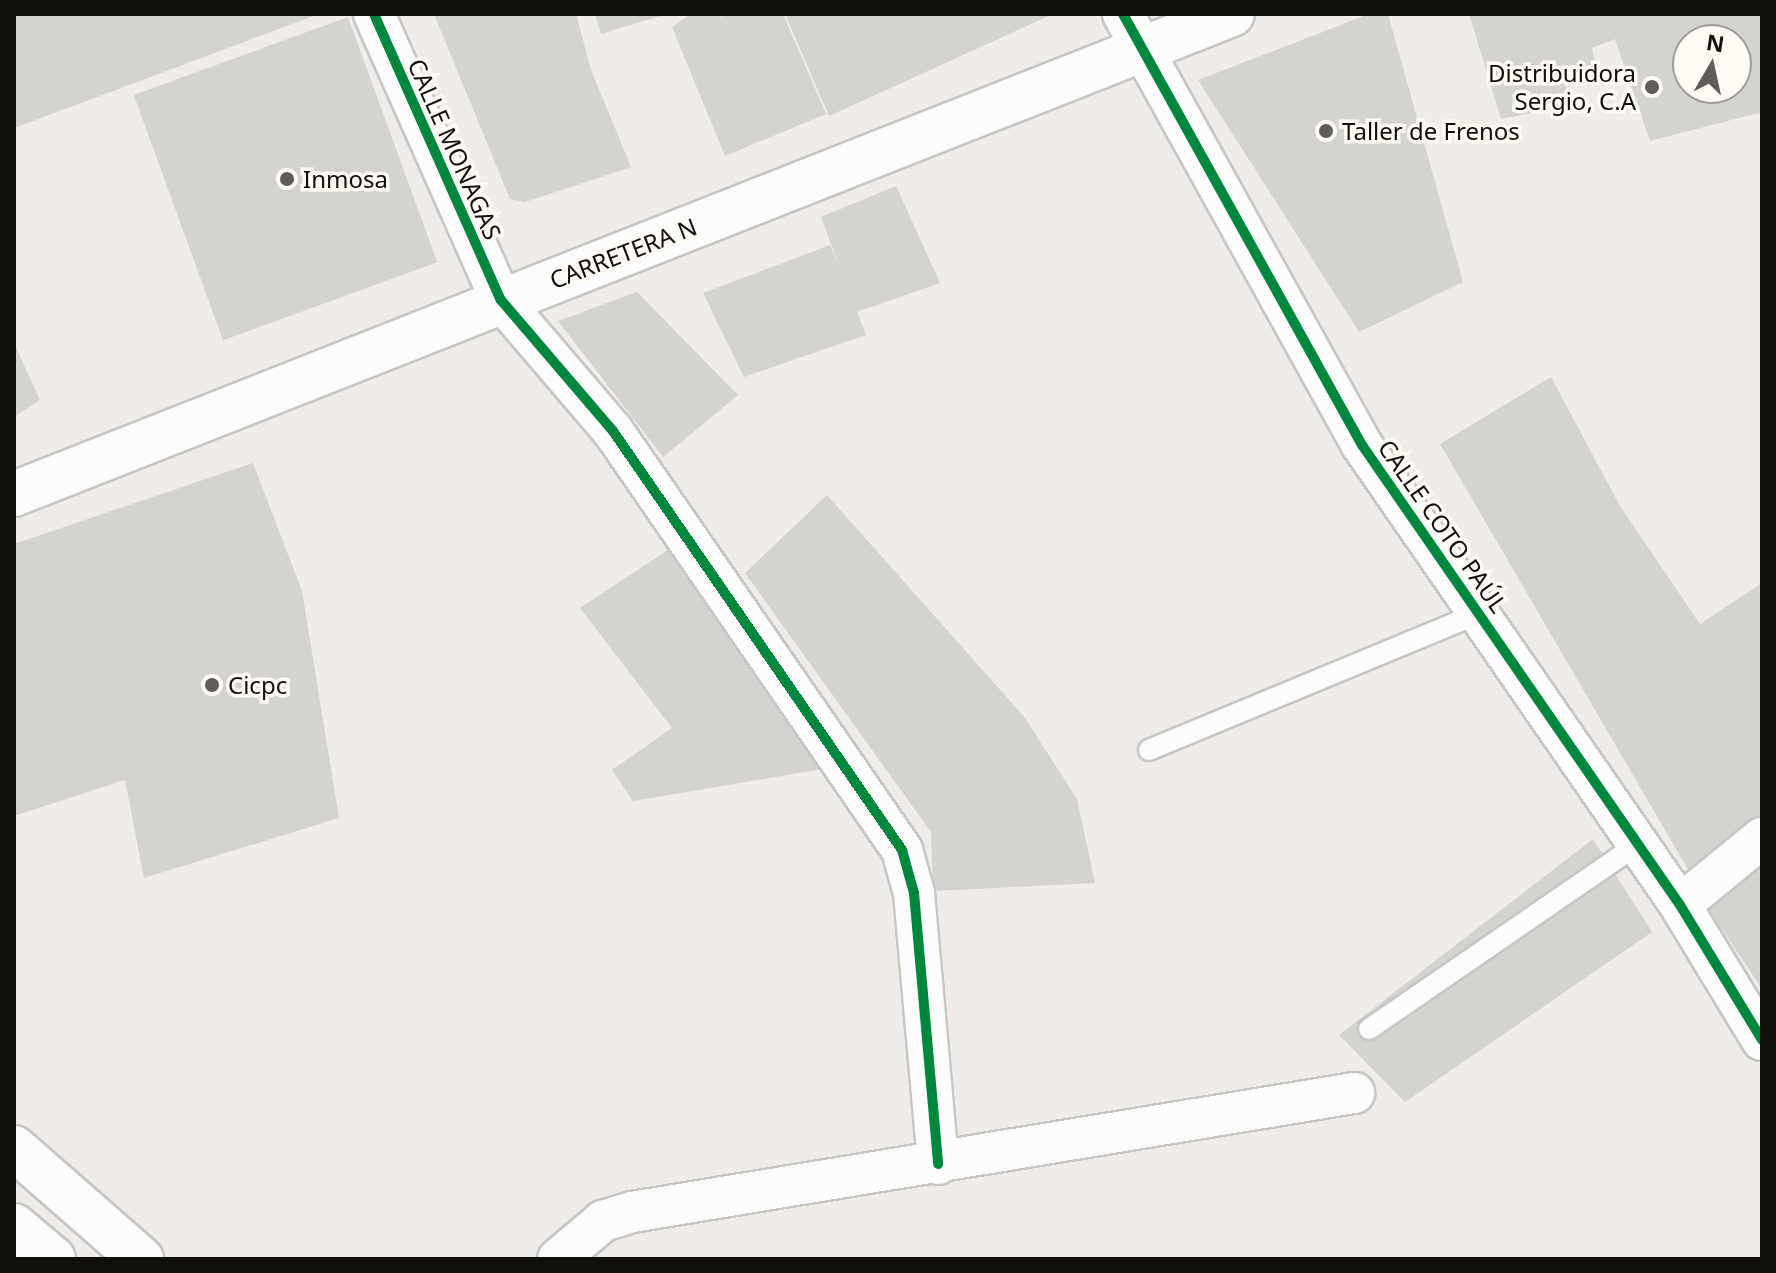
<!DOCTYPE html>
<html>
<head>
<meta charset="utf-8">
<style>
	body { margin:0 }
	#map { position:relative; width:1776px; height:1273px; overflow:hidden; background:#f0ece8; font-family:"Noto Sans",sans-serif }
	div>[style] { position:absolute }
	.building>* { inset:0; background:#d4d3cf; transform-origin:0 0 }
	.roads { filter:drop-shadow(2px 0 #c9c7c3) drop-shadow(-2px 0 #c9c7c3) drop-shadow(0 2px #c9c7c3) drop-shadow(0 -2px #c9c7c3) }
	.service>* { height:20px; margin:-10px; padding:0 10px; transform-origin:10px; border-radius:10px; background:#fdfcfc }
	.minor>* { height:40px; margin:-20px; padding:0 20px; transform-origin:20px; border-radius:20px; background:#fdfcfc }
	.primary>* { height:44px; margin:-22px; padding:0 22px; transform-origin:22px; border-radius:22px; background:#fdfcfc }
	.cycleway>* { height:10px; margin:-5px; padding:0 5px; transform-origin:5px; border-radius:5px; background:#00873e }
	.dots>* { width:22px; height:22px; translate:-50% -50%; box-sizing:border-box; border:4px solid #fefbf5; border-radius:50% }
	span { translate:-50% -50%; white-space:nowrap; text-align:center; line-height:1.15; -webkit-text-stroke:7px #fefbf5; paint-order:stroke }
	.poi-label { font-size:24px; color:#110f0c }
	.right { translate:-100% -50%; text-align:right }
	.left { translate:0 -50%; text-align:left }
	.street-label { font-size:24px; color:#110f0c }
	.frame { position:absolute; inset:0; border:16px solid #110f0c; pointer-events:none }
	.north { position:absolute; left:1672px; top:24px; width:80px; height:80px; box-sizing:border-box; background:#fefbf5; border:2px solid #9f9d98; border-radius:50%; rotate:9deg; font-size:22px; font-weight:700; line-height:32px; text-align:center; color:#110f0c }
	.north::after { content:''; display:block; margin:auto; width:28px; height:36px; background:#5f5c59; clip-path:polygon(50% 0,100% 100%,50% 72%,0 100%) }
</style>
</head>
<body>
<div id="map">
	<div class="building">
		<div style="clip-path:polygon(15px 14px,319px 14px,14px 128px)"></div>
		<div style="clip-path:polygon(434px 14px,576px 14px,591px 70px,631px 167px,525px 202px,510px 199px)"></div>
		<div style="clip-path:polygon(595px 14px,663px 14px,663px 15px,601px 34px)"></div>
		<div style="clip-path:polygon(691px 14px,720px 14px,724px 25px,721px 14px,783px 14px,826px 114px,725px 156px,672px 27px)"></div>
		<div style="clip-path:polygon(785px 14px,1053px 14px,829px 116px)"></div>
		<div style="clip-path:polygon(1369px 14px,1388px 14px,1463px 282px,1359px 332px,1198px 80px)"></div>
		<div style="clip-path:polygon(evenodd,1469px 14px,1762px 14px,1762px 112px,1650px 141px,1615px 39px,1592px 48px,1596px 68px,1564px 80px,1572px 105px,1501px 119px,1469px 14px,1688px 40px,1736px 40px,1736px 88px,1688px 88px,1688px 40px)"></div>
		<div style="left:348px;top:17px;width:261px;height:228px;rotate:70deg"></div>
		<div style="clip-path:polygon(896px 186px,940px 283px,857px 312px,866px 335px,744px 377px,703px 293px,830px 245px,840px 267px,821px 217px)"></div>
		<div style="clip-path:polygon(637px 292px,738px 395px,663px 457px,558px 321px)"></div>
		<div style="clip-path:polygon(14px 343px,40px 400px,14px 417px)"></div>
		<div style="clip-path:polygon(1551px 377px,1620px 506px,1700px 624px,1762px 583px,1762px 817px,1690px 873px,1440px 444px)"></div>
		<div style="clip-path:polygon(253px 463px,302px 591px,339px 818px,144px 878px,125px 780px,14px 816px,14px 544px)"></div>
		<div style="clip-path:polygon(827px 495px,1025px 718px,1077px 799px,1095px 883px,933px 891px,931px 832px,745px 573px)"></div>
		<div style="clip-path:polygon(671px 548px,835px 767px,633px 801px,612px 770px,672px 728px,580px 608px)"></div>
		<div style="clip-path:polygon(1593px 839px,1652px 932px,1405px 1102px,1339px 1035px)"></div>
		<div style="clip-path:polygon(1762px 865px,1762px 989px,1709px 910px)"></div>
	</div>
	<div class="roads">
		<div class="service">
			<div style="left:1149px;top:750px;width:357px;rotate:-22.5deg"></div>
			<div style="left:1369px;top:1029px;width:326px;rotate:-34.5deg"></div>
		</div>
		<div class="minor">
			<div style="left:374px;top:14px;width:313px;rotate:66.1deg"></div>
			<div style="left:501px;top:300px;width:172px;rotate:49.5deg"></div>
			<div style="left:613px;top:431px;width:509px;rotate:55.4deg"></div>
			<div style="left:902px;top:850px;width:45px;rotate:74.4deg"></div>
			<div style="left:914px;top:893px;width:272px;rotate:84.9deg"></div>
			<div style="left:1123px;top:14px;width:493px;rotate:61deg"></div>
			<div style="left:1362px;top:445px;width:559px;rotate:55.34deg"></div>
			<div style="left:1680px;top:905px;width:158px;rotate:58.7deg"></div>
			<div style="left:1680px;top:905px;width:106px;rotate:-39.3deg"></div>
			<div style="left:558px;top:1259px;width:59px;rotate:-40.2deg"></div>
			<div style="left:603px;top:1221px;width:30px;rotate:-17deg"></div>
			<div style="left:632px;top:1212px;width:732px;rotate:-9.36deg"></div>
		</div>
		<div class="primary">
			<div style="left:14px;top:494px;width:1309px;rotate:-21.51deg"></div>
			<div style="left:14px;top:1148px;width:169px;rotate:41.2deg"></div>
			<div style="left:14px;top:1226px;width:51px;rotate:40.2deg"></div>
		</div>
	</div>
	<div class="cycleway">
		<div style="left:374px;top:14px;width:313px;rotate:66.1deg"></div>
		<div style="left:501px;top:300px;width:172px;rotate:49.5deg"></div>
		<div style="left:613px;top:431px;width:509px;rotate:55.4deg"></div>
		<div style="left:902px;top:850px;width:45px;rotate:74.4deg"></div>
		<div style="left:914px;top:893px;width:272px;rotate:84.9deg"></div>
		<div style="left:1123px;top:14px;width:493px;rotate:61deg"></div>
		<div style="left:1362px;top:445px;width:559px;rotate:55.34deg"></div>
		<div style="left:1680px;top:905px;width:158px;rotate:58.7deg"></div>
	</div>
	<div class="dots">
		<div style="left:1652px;top:87px;background:#5f5c59"></div>
		<div style="left:1326px;top:131px;background:#5f5c59"></div>
		<div style="left:287px;top:179px;background:#5f5c59"></div>
		<div style="left:212px;top:685px;background:#5f5c59"></div>
	</div>
	<div class="poi-label">
		<span class="right" style="left:1636px;top:87px">Distribuidora<br>Sergio, C.A</span>
		<span class="left" style="left:1342px;top:131px">Taller de Frenos</span>
		<span class="left" style="left:303px;top:179px">Inmosa</span>
		<span class="left" style="left:228px;top:685px">Cicpc</span>
	</div>
	<div class="street-label">
		<span style="left:455px;top:149px;rotate:66deg">CALLE MONAGAS</span>
		<span style="left:623px;top:253px;rotate:-21deg">CARRETERA N</span>
		<span style="left:1443px;top:526px;rotate:55deg">CALLE COTO PAÚL</span>
	</div>
	<div class="frame"></div>
	<div class="north">N</div>
</div>
</body>
</html>
